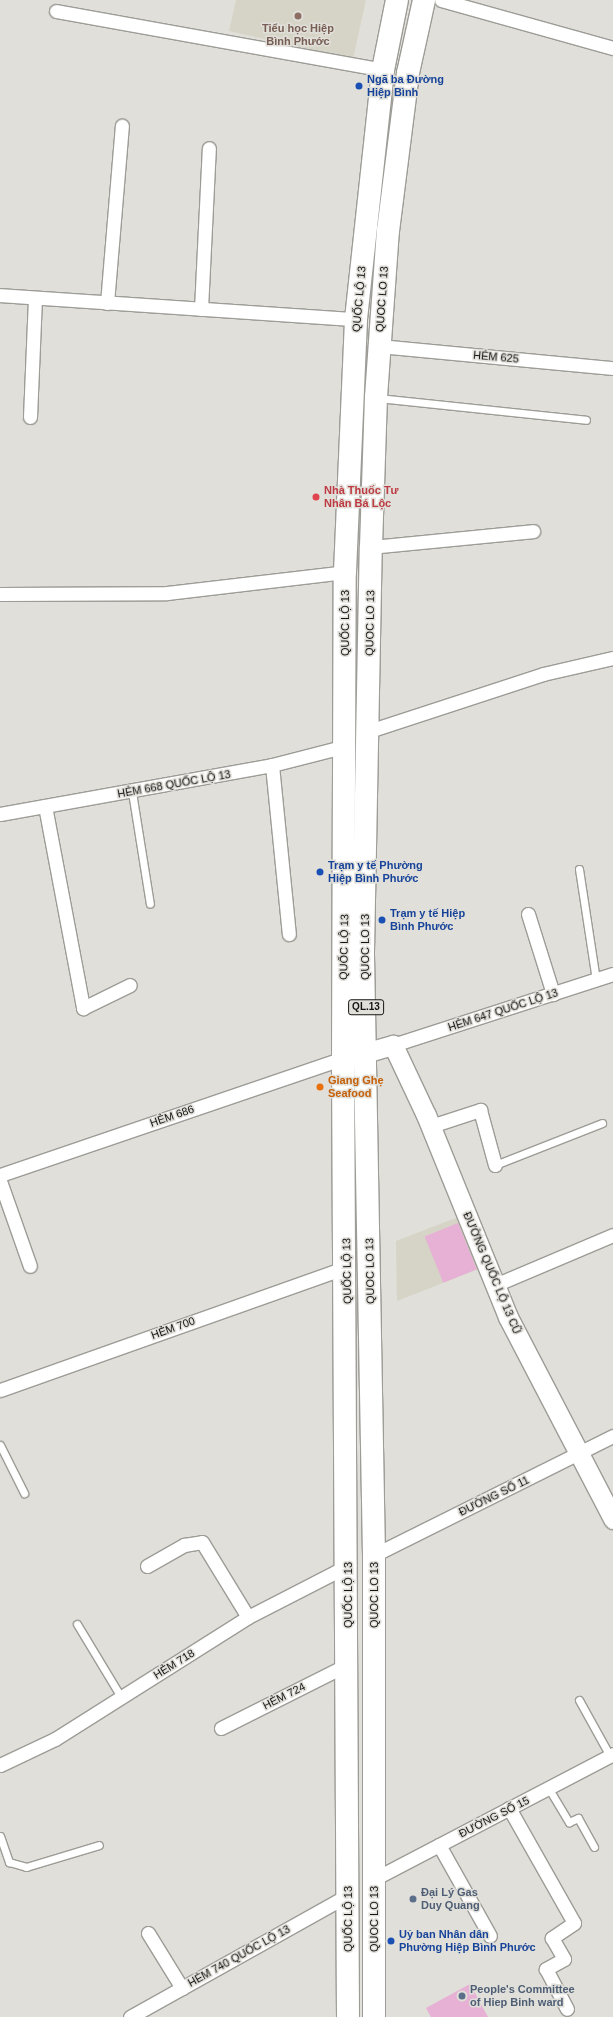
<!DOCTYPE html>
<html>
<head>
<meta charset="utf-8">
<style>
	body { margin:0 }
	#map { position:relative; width:613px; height:2017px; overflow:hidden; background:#e0dfd9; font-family:Helvetica,sans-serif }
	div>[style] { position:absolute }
	.built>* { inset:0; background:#d6d4c7 }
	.building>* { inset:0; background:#e7b0d5; transform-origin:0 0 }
	.roads { filter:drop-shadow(1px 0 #9d9c97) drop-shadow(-1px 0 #9d9c97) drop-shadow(0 1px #9d9c97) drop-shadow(0 -1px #9d9c97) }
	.lane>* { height:7px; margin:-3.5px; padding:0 3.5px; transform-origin:3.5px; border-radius:3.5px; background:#fff }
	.street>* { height:13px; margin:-6.5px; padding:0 6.5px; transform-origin:6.5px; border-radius:6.5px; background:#fff }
	.secondary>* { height:19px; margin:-9.5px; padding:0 9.5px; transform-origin:9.5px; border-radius:9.5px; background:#fff }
	.highway>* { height:22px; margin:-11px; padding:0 11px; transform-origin:11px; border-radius:11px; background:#fff }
	.dots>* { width:11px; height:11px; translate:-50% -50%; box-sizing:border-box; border:2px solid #e0dfd9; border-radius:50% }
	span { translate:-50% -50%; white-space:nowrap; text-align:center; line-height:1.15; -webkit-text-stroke:3px #e0dfd9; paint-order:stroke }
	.shield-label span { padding:1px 3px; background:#e0dfd9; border:1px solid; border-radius:3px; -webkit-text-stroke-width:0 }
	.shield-label { font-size:10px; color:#151412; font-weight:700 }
	.education-label { font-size:11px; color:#785e54; font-weight:700 }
	.transit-label { font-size:11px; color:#164399; font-weight:700 }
	.left { translate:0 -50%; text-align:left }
	.street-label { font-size:11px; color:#151412 }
	.health-label { font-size:11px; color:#be3a42; font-weight:700 }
	.food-label { font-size:11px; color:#c56008; font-weight:700 }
	.service-label { font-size:11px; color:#4e5e75; font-weight:700 }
</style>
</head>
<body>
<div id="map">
	<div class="built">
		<div style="clip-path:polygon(236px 0,366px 0,353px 59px,229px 31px)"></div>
		<div style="clip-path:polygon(461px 1216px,481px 1268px,397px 1301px,396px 1241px)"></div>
	</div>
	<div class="building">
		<div style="left:458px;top:1223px;width:50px;height:36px;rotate:68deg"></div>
		<div style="clip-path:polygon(470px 1984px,488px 2017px,431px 2017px,426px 2008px)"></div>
	</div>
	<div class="roads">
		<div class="lane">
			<div style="left:378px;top:398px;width:209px;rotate:6deg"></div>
			<div style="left:132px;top:792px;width:113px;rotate:80.9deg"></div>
			<div style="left:579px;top:869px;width:112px;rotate:81.3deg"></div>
			<div style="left:495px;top:1165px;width:115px;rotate:-21.4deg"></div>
			<div style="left:0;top:1445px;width:54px;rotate:63.4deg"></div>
			<div style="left:77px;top:1624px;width:85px;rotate:58.9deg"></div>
			<div style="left:579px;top:1700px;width:64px;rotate:61deg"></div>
			<div style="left:549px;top:1789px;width:39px;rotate:59deg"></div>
			<div style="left:569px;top:1822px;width:10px;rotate:-24deg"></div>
			<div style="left:578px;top:1818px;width:33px;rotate:61deg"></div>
			<div style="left:0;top:1836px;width:28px;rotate:71deg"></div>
			<div style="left:9px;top:1862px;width:18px;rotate:16deg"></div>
			<div style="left:26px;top:1867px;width:76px;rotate:-16.8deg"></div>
		</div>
		<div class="street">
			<div style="left:441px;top:0;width:179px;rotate:15.6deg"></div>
			<div style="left:56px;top:11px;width:332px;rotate:10.2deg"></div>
			<div style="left:0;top:295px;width:357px;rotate:3.9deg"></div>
			<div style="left:107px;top:303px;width:178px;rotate:-85.2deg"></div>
			<div style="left:201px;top:309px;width:161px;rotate:-87.2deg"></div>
			<div style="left:379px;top:346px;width:235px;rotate:5.4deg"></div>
			<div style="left:30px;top:417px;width:119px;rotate:-87.6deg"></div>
			<div style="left:371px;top:547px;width:163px;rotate:-5.6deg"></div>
			<div style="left:0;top:594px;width:167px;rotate:-0.3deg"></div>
			<div style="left:167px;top:593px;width:179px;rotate:-6.7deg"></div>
			<div style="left:369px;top:731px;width:183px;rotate:-18.1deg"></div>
			<div style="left:543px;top:674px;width:72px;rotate:-12.9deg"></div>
			<div style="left:272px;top:765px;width:170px;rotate:84.3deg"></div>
			<div style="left:45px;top:806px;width:206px;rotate:79.3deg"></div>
			<div style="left:83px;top:1008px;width:52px;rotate:-26.1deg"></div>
			<div style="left:0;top:814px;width:276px;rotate:-10.2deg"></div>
			<div style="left:272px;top:765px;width:76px;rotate:-14.4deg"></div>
			<div style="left:528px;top:914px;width:84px;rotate:72.6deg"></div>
			<div style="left:393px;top:1045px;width:231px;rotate:-17.9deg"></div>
			<div style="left:431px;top:1126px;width:52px;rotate:-18.1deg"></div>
			<div style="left:480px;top:1110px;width:57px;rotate:74.7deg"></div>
			<div style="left:0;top:1175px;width:362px;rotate:-18.8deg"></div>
			<div style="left:0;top:1181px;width:90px;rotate:70.6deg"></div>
			<div style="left:495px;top:1285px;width:128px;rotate:-23deg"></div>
			<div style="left:0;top:1390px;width:368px;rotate:-19.5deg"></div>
			<div style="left:374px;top:1555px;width:267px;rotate:-26.5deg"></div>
			<div style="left:147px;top:1566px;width:43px;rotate:-29.6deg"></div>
			<div style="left:184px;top:1545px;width:18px;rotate:-9deg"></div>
			<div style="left:202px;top:1542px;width:88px;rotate:58.5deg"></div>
			<div style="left:221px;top:1728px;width:142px;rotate:-26.7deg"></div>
			<div style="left:0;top:1765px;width:61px;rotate:-25.3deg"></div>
			<div style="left:55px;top:1739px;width:228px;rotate:-32.3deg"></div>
			<div style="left:248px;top:1617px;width:114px;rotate:-27.2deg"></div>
			<div style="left:509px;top:1808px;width:132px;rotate:60.5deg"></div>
			<div style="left:574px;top:1923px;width:27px;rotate:146deg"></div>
			<div style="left:552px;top:1938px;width:24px;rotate:60deg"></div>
			<div style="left:564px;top:1959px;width:21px;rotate:151deg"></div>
			<div style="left:546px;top:1969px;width:45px;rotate:62.3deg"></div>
			<div style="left:439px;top:1845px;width:104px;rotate:60.7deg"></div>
			<div style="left:374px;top:1879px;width:270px;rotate:-27.6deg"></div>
			<div style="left:148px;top:1933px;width:65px;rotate:58.3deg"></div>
			<div style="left:130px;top:2017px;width:250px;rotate:-29.2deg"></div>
		</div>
		<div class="secondary">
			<div style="left:368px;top:1052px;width:26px;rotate:-16deg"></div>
			<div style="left:393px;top:1045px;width:77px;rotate:64.8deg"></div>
			<div style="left:426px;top:1115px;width:218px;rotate:67.9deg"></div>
			<div style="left:508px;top:1317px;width:228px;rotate:62.5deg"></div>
		</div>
		<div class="highway">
			<div style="left:348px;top:2017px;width:959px;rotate:-90.3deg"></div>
			<div style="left:343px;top:1058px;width:486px;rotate:-89.8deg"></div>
			<div style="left:345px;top:572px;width:253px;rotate:-87.5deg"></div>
			<div style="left:356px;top:319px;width:250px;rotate:-83.8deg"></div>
			<div style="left:383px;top:70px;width:71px;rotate:-78.7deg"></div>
			<div style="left:374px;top:2017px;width:462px;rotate:-90deg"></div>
			<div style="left:374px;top:1555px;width:603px;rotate:-91.05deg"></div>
			<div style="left:363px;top:952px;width:405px;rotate:-88.9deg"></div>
			<div style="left:371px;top:547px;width:150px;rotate:-88.1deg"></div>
			<div style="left:376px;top:397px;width:166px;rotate:-85.9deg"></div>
			<div style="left:388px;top:231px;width:159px;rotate:-82.8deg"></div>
			<div style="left:408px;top:73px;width:75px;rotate:-77.6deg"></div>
		</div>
	</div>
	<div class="dots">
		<div style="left:298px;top:16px;background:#8d6e63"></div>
		<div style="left:359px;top:86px;background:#1a4fb4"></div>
		<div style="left:316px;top:497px;background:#e0444e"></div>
		<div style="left:320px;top:872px;background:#1a4fb4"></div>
		<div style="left:382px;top:920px;background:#1a4fb4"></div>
		<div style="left:320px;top:1087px;background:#e8710a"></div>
		<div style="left:413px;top:1899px;background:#5c6f8a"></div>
		<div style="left:391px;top:1941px;background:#1a4fb4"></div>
		<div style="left:462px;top:1996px;background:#5c6f8a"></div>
	</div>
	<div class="shield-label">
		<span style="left:366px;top:1007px">QL.13</span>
	</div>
	<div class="education-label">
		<span style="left:298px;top:35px">Tiểu học Hiệp<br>Bình Phước</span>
	</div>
	<div class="transit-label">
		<span class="left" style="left:367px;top:86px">Ngã ba Đường<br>Hiệp Bình</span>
		<span class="left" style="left:328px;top:872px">Trạm y tế Phường<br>Hiệp Bình Phước</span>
		<span class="left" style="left:390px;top:920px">Trạm y tế Hiệp<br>Bình Phước</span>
		<span class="left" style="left:399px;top:1941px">Uỷ ban Nhân dân<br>Phường Hiệp Bình Phước</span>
	</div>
	<div class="street-label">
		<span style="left:359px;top:299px;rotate:-85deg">QUỐC LỘ 13</span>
		<span style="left:382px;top:299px;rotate:-86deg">QUOC LO 13</span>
		<span style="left:496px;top:357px;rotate:5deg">HẺM 625</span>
		<span style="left:345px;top:623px;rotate:-90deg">QUỐC LỘ 13</span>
		<span style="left:370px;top:623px;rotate:-89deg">QUOC LO 13</span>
		<span style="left:174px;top:784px;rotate:-10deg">HẺM 668 QUỐC LỘ 13</span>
		<span style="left:344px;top:947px;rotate:-89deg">QUỐC LỘ 13</span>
		<span style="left:365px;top:947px;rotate:-90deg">QUOC LO 13</span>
		<span style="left:503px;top:1010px;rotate:-18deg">HẺM 647 QUỐC LỘ 13</span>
		<span style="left:172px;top:1116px;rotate:-19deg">HẺM 686</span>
		<span style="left:347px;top:1271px;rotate:-91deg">QUỐC LỘ 13</span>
		<span style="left:370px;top:1271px;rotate:-91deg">QUOC LO 13</span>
		<span style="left:492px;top:1273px;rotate:67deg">ĐƯỜNG QUỐC LỘ 13 CŨ</span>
		<span style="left:173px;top:1328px;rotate:-20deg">HẺM 700</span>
		<span style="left:494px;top:1496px;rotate:-26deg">ĐƯỜNG SỐ 11</span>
		<span style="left:348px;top:1595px;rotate:-90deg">QUỐC LỘ 13</span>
		<span style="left:374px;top:1595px;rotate:-90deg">QUOC LO 13</span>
		<span style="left:174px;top:1664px;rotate:-32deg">HẺM 718</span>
		<span style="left:284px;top:1696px;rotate:-27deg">HẺM 724</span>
		<span style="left:494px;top:1817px;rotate:-27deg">ĐƯỜNG SỐ 15</span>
		<span style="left:348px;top:1919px;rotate:-90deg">QUỐC LỘ 13</span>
		<span style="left:374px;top:1919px;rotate:-90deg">QUOC LO 13</span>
		<span style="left:239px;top:1956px;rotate:-29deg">HẺM 740 QUỐC LỘ 13</span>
	</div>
	<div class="health-label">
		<span class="left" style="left:324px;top:497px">Nhà Thuốc Tư<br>Nhân Bá Lộc</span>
	</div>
	<div class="food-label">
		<span class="left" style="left:328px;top:1087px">Giang Ghẹ<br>Seafood</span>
	</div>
	<div class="service-label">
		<span class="left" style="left:421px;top:1899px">Đại Lý Gas<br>Duy Quang</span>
		<span class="left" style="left:470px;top:1996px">People's Committee<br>of Hiep Binh ward</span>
	</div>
</div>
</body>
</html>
